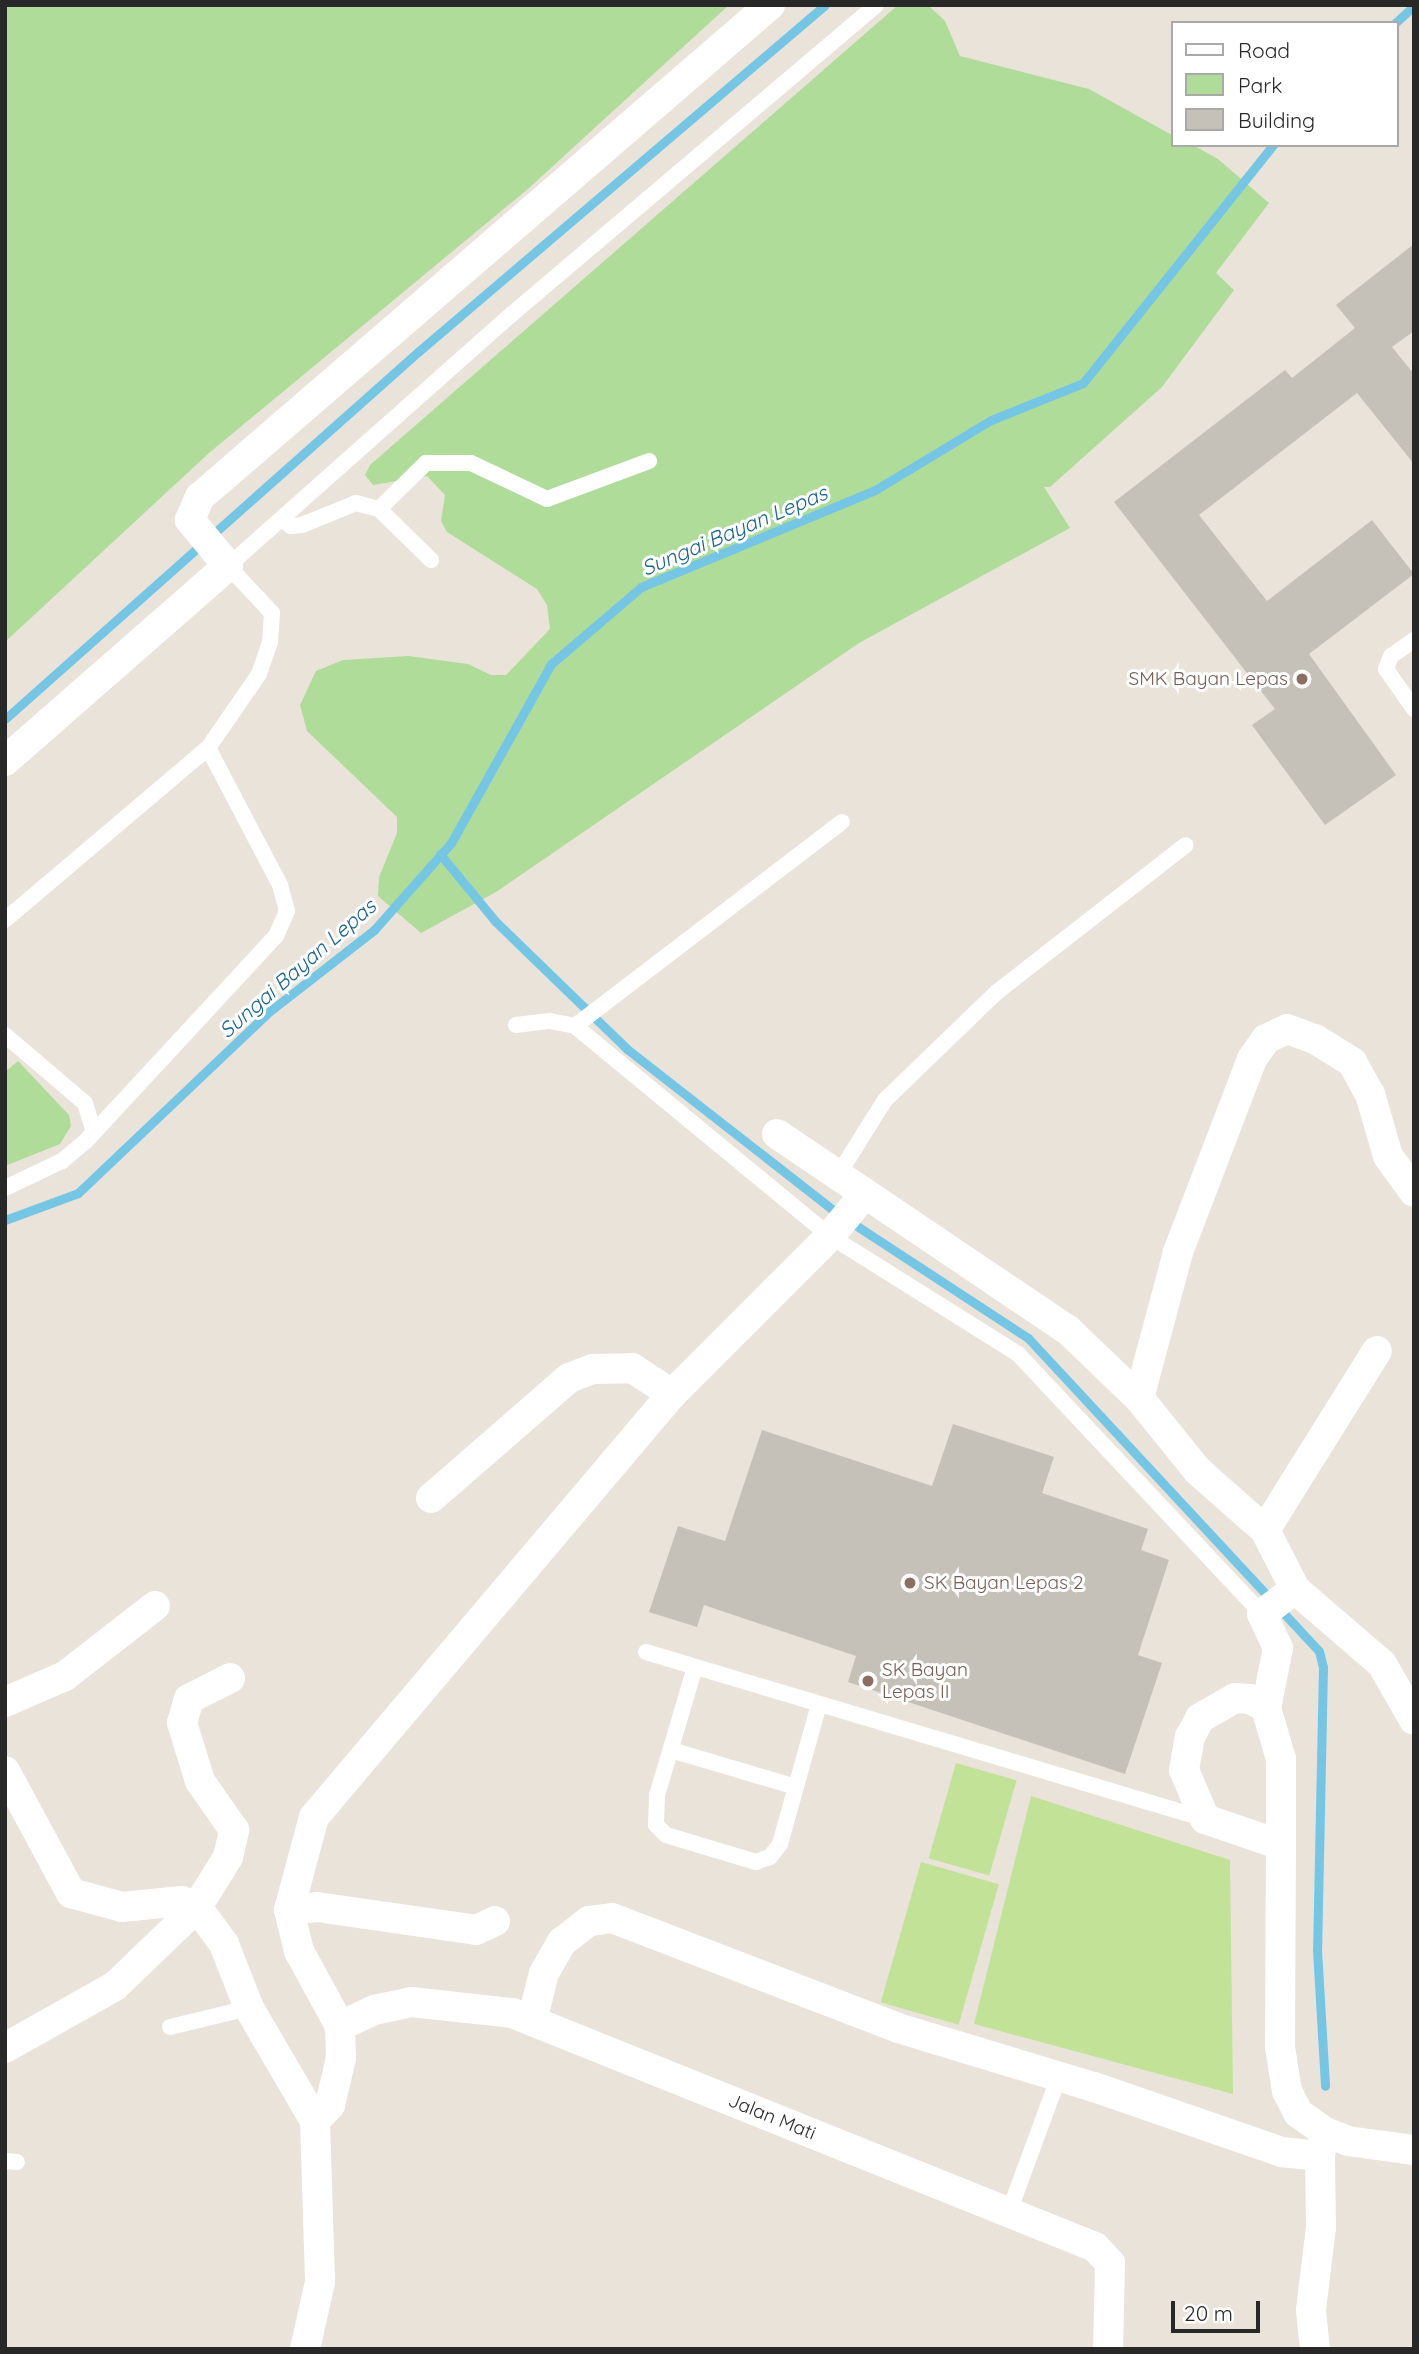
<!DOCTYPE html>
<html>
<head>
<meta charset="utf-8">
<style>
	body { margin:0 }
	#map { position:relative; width:1419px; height:2354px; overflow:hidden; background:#e9e3da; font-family:Quicksand,sans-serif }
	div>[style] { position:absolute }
	.green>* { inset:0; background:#b0dc9a }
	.pitch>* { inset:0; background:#c2e397; transform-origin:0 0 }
	.stream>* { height:9px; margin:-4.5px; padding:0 4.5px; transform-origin:4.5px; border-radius:4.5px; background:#75c6e4 }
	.building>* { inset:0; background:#c5c1b9 }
	.service>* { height:16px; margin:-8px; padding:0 8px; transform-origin:8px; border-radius:8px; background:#fff }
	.minor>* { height:30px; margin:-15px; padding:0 15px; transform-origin:15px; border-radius:15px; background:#fff }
	.dots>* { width:19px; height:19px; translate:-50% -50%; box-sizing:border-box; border:4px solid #fff; border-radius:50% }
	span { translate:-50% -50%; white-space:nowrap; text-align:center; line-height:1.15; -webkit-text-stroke:6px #fff; paint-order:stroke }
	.education-label { font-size:19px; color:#785e54 }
	.right { translate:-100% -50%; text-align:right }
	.left { translate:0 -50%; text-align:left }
	.street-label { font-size:19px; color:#282828 }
	.water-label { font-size:21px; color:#17638c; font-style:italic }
	.frame { position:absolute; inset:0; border:7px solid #282828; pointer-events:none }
	.legend { position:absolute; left:1171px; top:21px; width:228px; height:126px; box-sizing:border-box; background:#fff; border:2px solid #a9a9a9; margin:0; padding:9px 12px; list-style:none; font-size:21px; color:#282828 }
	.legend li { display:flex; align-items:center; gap:14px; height:35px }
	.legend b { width:35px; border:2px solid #a9a9a9 }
	.scale { position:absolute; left:1171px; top:2301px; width:89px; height:32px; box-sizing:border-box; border:4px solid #282828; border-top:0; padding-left:9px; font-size:21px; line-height:24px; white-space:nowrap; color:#282828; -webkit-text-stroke:5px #fff; paint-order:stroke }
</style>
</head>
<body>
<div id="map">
	<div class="green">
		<div style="clip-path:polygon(5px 5px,729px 5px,529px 188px,209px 453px,5px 642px)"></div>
		<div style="clip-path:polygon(898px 5px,928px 5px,945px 21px,960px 56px,1089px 89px,1172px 135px,1172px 145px,1193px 145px,1218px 159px,1269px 203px,1216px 273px,1234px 290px,1162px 387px,1050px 487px,1044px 487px,1070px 528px,859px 643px,496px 892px,421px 933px,378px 896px,379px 877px,397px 833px,397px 817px,307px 731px,300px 705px,316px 671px,343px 660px,408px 656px,468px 664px,491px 675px,506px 675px,550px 629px,547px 605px,537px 589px,447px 532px,441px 521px,445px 495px,427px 476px,373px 485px,365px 475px,370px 465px)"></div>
		<div style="clip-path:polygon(18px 1061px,69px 1115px,71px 1126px,60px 1144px,5px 1166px,5px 1072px)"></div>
	</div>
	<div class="pitch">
		<div style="left:956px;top:1763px;width:63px;height:99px;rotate:16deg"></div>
		<div style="clip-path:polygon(1031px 1796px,1230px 1860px,1233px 2094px,974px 2024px)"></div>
		<div style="left:921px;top:1862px;width:81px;height:146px;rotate:16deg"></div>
	</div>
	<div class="stream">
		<div style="left:1395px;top:23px;width:25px;rotate:-42deg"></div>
		<div style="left:5px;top:719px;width:554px;rotate:-41.63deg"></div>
		<div style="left:419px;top:351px;width:533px;rotate:-40.44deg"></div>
		<div style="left:440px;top:854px;width:87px;rotate:50.6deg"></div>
		<div style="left:495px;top:921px;width:184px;rotate:44.1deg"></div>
		<div style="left:627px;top:1049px;width:263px;rotate:38deg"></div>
		<div style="left:834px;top:1211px;width:232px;rotate:33.2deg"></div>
		<div style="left:1028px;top:1338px;width:427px;rotate:47.1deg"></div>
		<div style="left:1319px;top:1651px;width:16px;rotate:76deg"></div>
		<div style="left:1323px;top:1667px;width:283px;rotate:91.2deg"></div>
		<div style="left:1317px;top:1950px;width:136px;rotate:86.6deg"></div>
		<div style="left:5px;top:1220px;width:78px;rotate:-20.3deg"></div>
		<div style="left:78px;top:1193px;width:265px;rotate:-43.5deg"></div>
		<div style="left:270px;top:1011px;width:132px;rotate:-37.9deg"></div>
		<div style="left:374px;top:930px;width:116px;rotate:-48.5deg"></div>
		<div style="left:451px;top:843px;width:205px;rotate:-60.8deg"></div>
		<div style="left:551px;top:664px;width:118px;rotate:-40.5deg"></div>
		<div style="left:641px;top:587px;width:253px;rotate:-22.5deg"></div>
		<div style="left:875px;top:490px;width:135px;rotate:-31.1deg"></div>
		<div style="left:991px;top:420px;width:99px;rotate:-21.9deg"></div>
		<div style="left:1083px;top:383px;width:305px;rotate:-51.4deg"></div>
	</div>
	<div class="building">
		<div style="clip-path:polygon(1414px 244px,1414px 331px,1392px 347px,1414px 374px,1414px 464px,1357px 393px,1199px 515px,1267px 601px,1372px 520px,1414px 574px,1309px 654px,1396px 775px,1325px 825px,1252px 725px,1275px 709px,1114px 502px,1285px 370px,1292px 378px,1355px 328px,1336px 305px)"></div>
		<div style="clip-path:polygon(953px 1424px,1054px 1457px,1042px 1493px,1148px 1529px,1141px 1550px,1169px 1560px,1138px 1655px,1162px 1663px,1125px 1774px,848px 1682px,856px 1656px,704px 1605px,697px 1627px,649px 1612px,678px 1526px,725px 1541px,762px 1430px,932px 1486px)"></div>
	</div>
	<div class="service">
		<div style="left:379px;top:509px;width:66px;rotate:-44.4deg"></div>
		<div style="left:426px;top:463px;width:45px"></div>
		<div style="left:471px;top:463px;width:84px;rotate:25.3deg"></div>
		<div style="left:547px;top:499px;width:109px;rotate:-20.4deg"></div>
		<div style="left:282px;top:519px;width:11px;rotate:38deg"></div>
		<div style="left:291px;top:526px;width:11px;rotate:-5deg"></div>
		<div style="left:302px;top:525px;width:58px;rotate:-22.2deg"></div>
		<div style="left:356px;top:503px;width:24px;rotate:15deg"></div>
		<div style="left:379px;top:509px;width:73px;rotate:44.4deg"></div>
		<div style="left:1414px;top:640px;width:28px;rotate:145deg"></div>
		<div style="left:1391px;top:656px;width:14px;rotate:111deg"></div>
		<div style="left:1386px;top:669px;width:49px;rotate:55deg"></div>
		<div style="left:5px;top:920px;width:266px;rotate:-40.3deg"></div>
		<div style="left:208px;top:748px;width:90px;rotate:-55.4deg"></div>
		<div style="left:259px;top:674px;width:34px;rotate:-71deg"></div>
		<div style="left:270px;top:642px;width:29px;rotate:-86deg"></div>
		<div style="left:272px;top:613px;width:64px;rotate:-133.1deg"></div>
		<div style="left:228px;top:566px;width:380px;rotate:-41.6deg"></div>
		<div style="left:512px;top:314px;width:477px;rotate:-40.3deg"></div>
		<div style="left:516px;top:1025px;width:34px;rotate:-7deg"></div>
		<div style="left:550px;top:1021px;width:25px;rotate:11deg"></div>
		<div style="left:575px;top:1026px;width:330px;rotate:39.5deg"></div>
		<div style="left:830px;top:1236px;width:222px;rotate:32.1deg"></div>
		<div style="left:1018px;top:1354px;width:357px;rotate:46.8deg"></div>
		<div style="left:575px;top:1026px;width:336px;rotate:-37.4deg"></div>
		<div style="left:5px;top:1035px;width:105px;rotate:40.4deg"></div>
		<div style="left:85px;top:1103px;width:30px;rotate:73deg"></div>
		<div style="left:838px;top:1175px;width:89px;rotate:-57.9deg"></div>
		<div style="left:885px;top:1100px;width:156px;rotate:-44deg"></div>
		<div style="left:997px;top:992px;width:239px;rotate:-37.9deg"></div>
		<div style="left:5px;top:1188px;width:63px;rotate:-25.3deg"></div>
		<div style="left:62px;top:1161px;width:31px;rotate:-40deg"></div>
		<div style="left:86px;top:1141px;width:280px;rotate:-47.2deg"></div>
		<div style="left:276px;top:936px;width:27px;rotate:-66deg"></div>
		<div style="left:287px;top:911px;width:27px;rotate:-105deg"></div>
		<div style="left:280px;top:885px;width:155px;rotate:-117.7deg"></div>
		<div style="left:646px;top:1652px;width:583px;rotate:16.63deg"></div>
		<div style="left:695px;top:1667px;width:134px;rotate:106.5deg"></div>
		<div style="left:657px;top:1795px;width:30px;rotate:92deg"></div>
		<div style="left:656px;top:1825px;width:14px;rotate:45deg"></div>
		<div style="left:666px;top:1835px;width:94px;rotate:16.7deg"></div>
		<div style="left:756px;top:1862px;width:15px;rotate:-20deg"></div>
		<div style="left:770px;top:1857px;width:16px;rotate:-52deg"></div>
		<div style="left:780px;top:1844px;width:145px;rotate:-74.4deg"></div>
		<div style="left:671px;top:1750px;width:130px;rotate:16.5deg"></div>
		<div style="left:170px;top:2027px;width:81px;rotate:-13.5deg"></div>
		<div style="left:5px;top:2161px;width:12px;rotate:5deg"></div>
		<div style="left:1009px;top:2212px;width:145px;rotate:-69.8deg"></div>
	</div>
	<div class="minor">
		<div style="left:5px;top:761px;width:296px;rotate:-41.2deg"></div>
		<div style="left:228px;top:566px;width:60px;rotate:-129.6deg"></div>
		<div style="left:190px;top:520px;width:25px;rotate:-67deg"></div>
		<div style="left:200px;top:497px;width:753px;rotate:-40.8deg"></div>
		<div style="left:777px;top:1134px;width:351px;rotate:34deg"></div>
		<div style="left:1068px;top:1330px;width:98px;rotate:43.8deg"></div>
		<div style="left:1139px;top:1398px;width:94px;rotate:51.1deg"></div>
		<div style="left:1198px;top:1471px;width:89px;rotate:41.4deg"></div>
		<div style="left:1265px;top:1530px;width:66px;rotate:63deg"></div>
		<div style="left:1295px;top:1589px;width:115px;rotate:40.8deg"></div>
		<div style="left:1382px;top:1664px;width:64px;rotate:60.3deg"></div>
		<div style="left:1139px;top:1398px;width:151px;rotate:-75deg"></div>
		<div style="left:1178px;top:1252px;width:207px;rotate:-69deg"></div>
		<div style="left:1252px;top:1059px;width:24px;rotate:-55deg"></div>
		<div style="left:1266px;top:1039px;width:23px;rotate:-25deg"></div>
		<div style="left:1287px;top:1029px;width:30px;rotate:20deg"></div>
		<div style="left:1315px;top:1039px;width:44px;rotate:31.9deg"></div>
		<div style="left:1352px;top:1062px;width:37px;rotate:61deg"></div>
		<div style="left:1370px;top:1094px;width:65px;rotate:73.8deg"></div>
		<div style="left:1388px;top:1156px;width:44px;rotate:54.2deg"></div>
		<div style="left:431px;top:1498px;width:183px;rotate:-41deg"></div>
		<div style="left:569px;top:1378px;width:26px;rotate:-21deg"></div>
		<div style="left:593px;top:1369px;width:39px;rotate:-1deg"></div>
		<div style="left:632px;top:1368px;width:48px;rotate:33deg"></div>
		<div style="left:1265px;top:1530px;width:211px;rotate:-58deg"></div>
		<div style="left:5px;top:1702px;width:65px;rotate:-23.4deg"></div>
		<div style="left:65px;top:1676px;width:114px;rotate:-37.9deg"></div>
		<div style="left:1266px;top:1708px;width:61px;rotate:-78.7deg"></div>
		<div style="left:1278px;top:1648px;width:38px;rotate:-115deg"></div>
		<div style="left:1262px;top:1614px;width:41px;rotate:-37.1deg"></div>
		<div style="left:5px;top:1771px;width:139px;rotate:61.6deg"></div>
		<div style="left:71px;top:1893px;width:53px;rotate:15.4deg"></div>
		<div style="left:122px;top:1907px;width:60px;rotate:-5.7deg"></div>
		<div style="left:182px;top:1901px;width:16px;rotate:22deg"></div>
		<div style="left:197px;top:1907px;width:46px;rotate:53.9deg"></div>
		<div style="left:224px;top:1944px;width:69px;rotate:68.7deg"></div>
		<div style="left:249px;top:2008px;width:131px;rotate:59.7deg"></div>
		<div style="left:315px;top:2121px;width:161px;rotate:88.2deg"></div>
		<div style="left:320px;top:2282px;width:69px;rotate:102.6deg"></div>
		<div style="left:1281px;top:1845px;width:80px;rotate:-161.1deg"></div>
		<div style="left:1205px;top:1819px;width:53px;rotate:-113.2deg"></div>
		<div style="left:1184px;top:1770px;width:34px;rotate:-80deg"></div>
		<div style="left:1190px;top:1737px;width:21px;rotate:-62deg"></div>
		<div style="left:1200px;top:1718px;width:40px;rotate:-29.7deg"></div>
		<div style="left:1235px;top:1698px;width:15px;rotate:4deg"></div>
		<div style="left:1250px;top:1699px;width:18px;rotate:29deg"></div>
		<div style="left:1266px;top:1708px;width:53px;rotate:73.6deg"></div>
		<div style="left:1281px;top:1759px;width:86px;rotate:90deg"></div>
		<div style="left:1281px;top:1845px;width:202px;rotate:90.3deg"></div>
		<div style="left:1280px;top:2047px;width:45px;rotate:81deg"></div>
		<div style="left:1287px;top:2091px;width:25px;rotate:63deg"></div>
		<div style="left:1298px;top:2113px;width:33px;rotate:35deg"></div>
		<div style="left:1325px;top:2132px;width:25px;rotate:21deg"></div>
		<div style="left:1348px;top:2141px;width:67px;rotate:7.8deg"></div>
		<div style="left:289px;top:1910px;width:28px;rotate:-6deg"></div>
		<div style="left:317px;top:1907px;width:161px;rotate:8.2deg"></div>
		<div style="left:476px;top:1930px;width:21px;rotate:-25deg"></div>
		<div style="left:532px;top:2021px;width:49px;rotate:-76deg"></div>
		<div style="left:544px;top:1973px;width:36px;rotate:-60deg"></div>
		<div style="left:562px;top:1942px;width:34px;rotate:-38deg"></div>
		<div style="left:589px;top:1921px;width:23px;rotate:-7deg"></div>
		<div style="left:612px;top:1918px;width:306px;rotate:21deg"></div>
		<div style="left:898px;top:2028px;width:205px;rotate:16.8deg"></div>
		<div style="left:1094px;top:2087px;width:199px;rotate:19.1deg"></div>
		<div style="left:1282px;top:2152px;width:38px;rotate:6deg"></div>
		<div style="left:340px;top:2026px;width:38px;rotate:-25deg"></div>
		<div style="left:374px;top:2010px;width:38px;rotate:-12deg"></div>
		<div style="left:411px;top:2002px;width:102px;rotate:6.2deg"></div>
		<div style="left:512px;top:2013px;width:628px;rotate:21.87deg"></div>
		<div style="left:1095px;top:2247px;width:22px;rotate:47deg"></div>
		<div style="left:1110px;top:2263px;width:86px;rotate:91.3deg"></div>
		<div style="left:5px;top:2048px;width:126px;rotate:-29.4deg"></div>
		<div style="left:115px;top:1986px;width:114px;rotate:-43.9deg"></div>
		<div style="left:197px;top:1907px;width:59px;rotate:-58.2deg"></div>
		<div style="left:228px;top:1857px;width:28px;rotate:-77deg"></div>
		<div style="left:234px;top:1830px;width:60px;rotate:-124.8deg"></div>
		<div style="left:200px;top:1781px;width:61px;rotate:-107.2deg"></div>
		<div style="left:182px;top:1723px;width:25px;rotate:-74deg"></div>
		<div style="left:189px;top:1699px;width:46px;rotate:-27.1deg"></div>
		<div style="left:315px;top:2121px;width:22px;rotate:-47deg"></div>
		<div style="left:330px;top:2105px;width:48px;rotate:-76.8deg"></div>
		<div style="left:341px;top:2058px;width:32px;rotate:-92deg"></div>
		<div style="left:340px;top:2026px;width:85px;rotate:-118.7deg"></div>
		<div style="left:299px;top:1951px;width:42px;rotate:-103.7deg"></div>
		<div style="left:289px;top:1910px;width:96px;rotate:-75deg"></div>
		<div style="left:314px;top:1817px;width:554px;rotate:-49.76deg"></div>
		<div style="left:672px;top:1394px;width:223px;rotate:-45deg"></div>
		<div style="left:830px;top:1236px;width:52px;rotate:-50.5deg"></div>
		<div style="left:1315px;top:2349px;width:39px;rotate:-96deg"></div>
		<div style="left:1311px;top:2310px;width:84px;rotate:-83.1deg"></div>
		<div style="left:1321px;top:2227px;width:71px;rotate:-90.8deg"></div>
		<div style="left:1320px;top:2156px;width:20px;rotate:-79deg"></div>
	</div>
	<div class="dots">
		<div style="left:1302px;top:679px;background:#8d6e63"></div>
		<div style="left:910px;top:1583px;background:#8d6e63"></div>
		<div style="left:868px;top:1681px;background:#8d6e63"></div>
	</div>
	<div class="education-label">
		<span class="right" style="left:1288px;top:679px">SMK Bayan Lepas</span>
		<span class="left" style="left:924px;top:1583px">SK Bayan Lepas 2</span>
		<span class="left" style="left:882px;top:1681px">SK Bayan<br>Lepas II</span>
	</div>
	<div class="street-label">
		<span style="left:772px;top:2117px;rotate:22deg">Jalan Mati</span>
	</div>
	<div class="water-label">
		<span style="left:734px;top:530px;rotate:-23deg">Sungai Bayan Lepas</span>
		<span style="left:297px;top:968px;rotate:-41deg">Sungai Bayan Lepas</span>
	</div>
	<div class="frame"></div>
	<ul class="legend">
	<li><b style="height:9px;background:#fff"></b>Road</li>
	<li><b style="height:19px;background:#b0dc9a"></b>Park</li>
	<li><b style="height:19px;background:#c5c1b9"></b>Building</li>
	</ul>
	<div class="scale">20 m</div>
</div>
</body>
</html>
